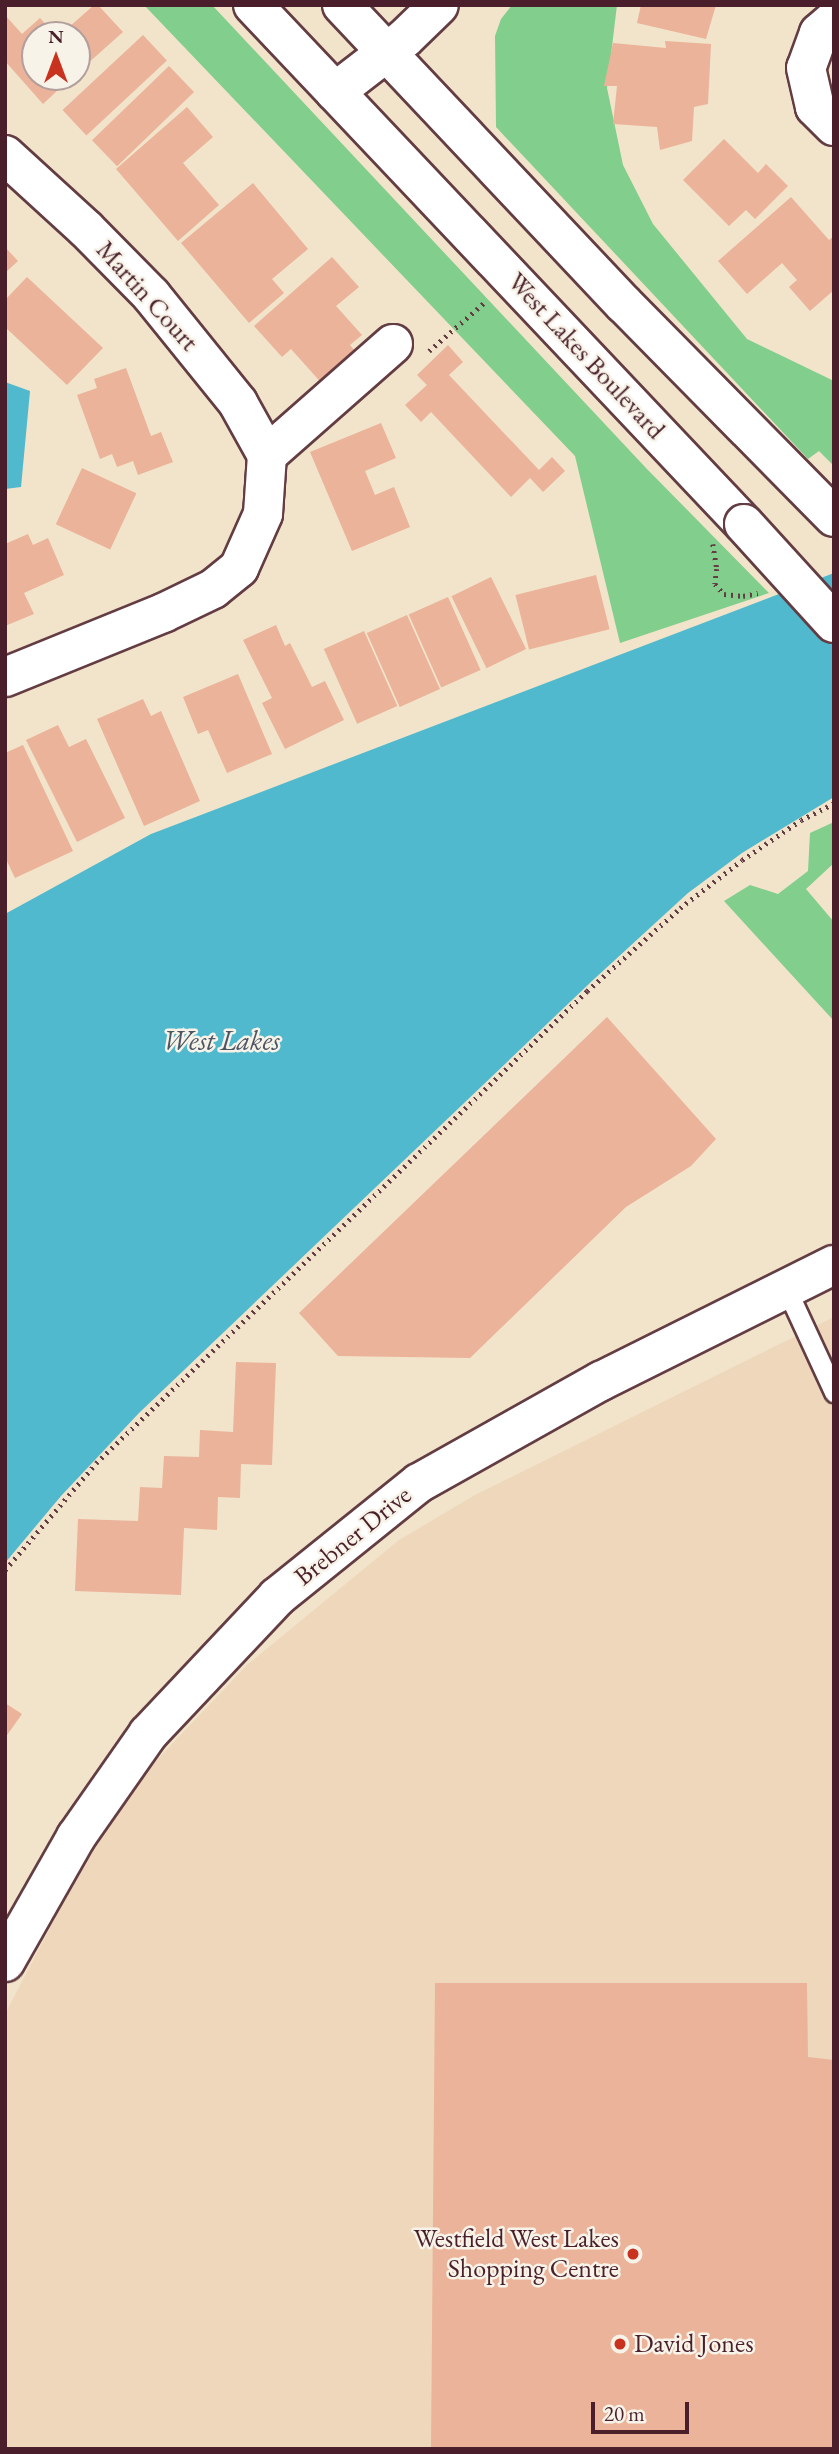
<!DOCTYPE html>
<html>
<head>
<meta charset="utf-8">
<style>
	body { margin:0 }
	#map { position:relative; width:839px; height:2454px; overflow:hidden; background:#f1e4ca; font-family:"EB Garamond",serif }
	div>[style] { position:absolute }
	.built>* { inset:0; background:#eed7bb }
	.green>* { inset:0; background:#82ce8c }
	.water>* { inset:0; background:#50b9cd }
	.building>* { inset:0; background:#ebb399; transform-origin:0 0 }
	.path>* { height:4.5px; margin-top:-2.25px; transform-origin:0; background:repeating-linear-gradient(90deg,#633d43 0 2px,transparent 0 7px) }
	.roads { filter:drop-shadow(2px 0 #633d43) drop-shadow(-2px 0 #633d43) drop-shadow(0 2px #633d43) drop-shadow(0 -2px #633d43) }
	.lane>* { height:19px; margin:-9.5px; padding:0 9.5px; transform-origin:9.5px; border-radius:9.5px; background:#fff }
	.street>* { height:38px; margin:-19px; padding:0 19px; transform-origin:19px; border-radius:19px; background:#fff }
	.secondary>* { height:38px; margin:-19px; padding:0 19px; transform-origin:19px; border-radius:19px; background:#fff }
	.bridges { filter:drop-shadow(2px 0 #633d43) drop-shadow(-2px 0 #633d43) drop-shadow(0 2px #633d43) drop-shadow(0 -2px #633d43) }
	.secondary-bridge>* { height:38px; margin:-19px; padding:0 19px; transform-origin:19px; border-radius:19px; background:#fff }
	.dots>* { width:19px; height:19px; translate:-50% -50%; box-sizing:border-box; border:4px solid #f7f3e8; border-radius:50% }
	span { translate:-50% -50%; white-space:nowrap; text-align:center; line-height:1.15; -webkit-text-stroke:5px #f7f3e8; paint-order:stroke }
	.street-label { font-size:26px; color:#4a1f2b }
	.poi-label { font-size:26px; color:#4a1f2b }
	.right { translate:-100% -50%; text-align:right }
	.left { translate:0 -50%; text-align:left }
	.water-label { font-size:28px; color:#4c5564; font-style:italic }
	.frame { position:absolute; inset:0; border:7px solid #4a1f2b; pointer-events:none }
	.north { position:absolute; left:21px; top:21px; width:70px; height:70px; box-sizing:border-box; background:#f7f3e8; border:2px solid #b29e9c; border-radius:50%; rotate:0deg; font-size:19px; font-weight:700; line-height:28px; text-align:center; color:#4a1f2b }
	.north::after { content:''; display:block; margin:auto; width:24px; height:32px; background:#c8321e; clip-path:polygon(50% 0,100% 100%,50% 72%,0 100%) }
	.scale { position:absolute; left:591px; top:2402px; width:98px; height:32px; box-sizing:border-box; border:4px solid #4a1f2b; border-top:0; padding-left:9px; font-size:21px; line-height:24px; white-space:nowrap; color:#4a1f2b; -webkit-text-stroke:5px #f7f3e8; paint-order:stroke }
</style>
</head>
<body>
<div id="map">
	<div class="built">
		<div style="clip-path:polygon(834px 1317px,834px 2449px,5px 2449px,5px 2014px,94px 1844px,135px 1783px,247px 1665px,399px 1540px,475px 1495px)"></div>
	</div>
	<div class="green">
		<div style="clip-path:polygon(144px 5px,212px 5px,646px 468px,769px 593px,620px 643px,575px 456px)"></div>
		<div style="clip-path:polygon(512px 5px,617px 5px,607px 88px,623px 165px,653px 224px,747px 339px,834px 381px,834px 466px,819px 451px,808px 459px,496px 127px,495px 36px,501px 19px)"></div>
		<div style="clip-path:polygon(834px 822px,834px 863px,806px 889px,834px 922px,834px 1021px,724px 901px,750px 885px,778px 894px,808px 871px,810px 833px)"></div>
	</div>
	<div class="water">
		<div style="clip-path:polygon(5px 382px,30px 391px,21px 487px,5px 489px)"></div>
		<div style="clip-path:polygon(834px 573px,834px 797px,742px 853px,688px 893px,592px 981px,139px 1413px,61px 1496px,5px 1563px,5px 914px,151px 834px)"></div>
	</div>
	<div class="building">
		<div style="clip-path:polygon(94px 5px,98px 5px,123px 32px,77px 73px,77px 35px,60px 35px)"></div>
		<div style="clip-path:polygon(641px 5px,716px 5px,706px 39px,637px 23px)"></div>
		<div style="clip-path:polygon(5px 15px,22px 34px,40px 18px,55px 35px,35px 35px,35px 77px,72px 77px,43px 104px,5px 61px)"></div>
		<div style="left:143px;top:35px;width:35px;height:110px;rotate:47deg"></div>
		<div style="clip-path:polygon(665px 41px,711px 44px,708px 104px,694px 107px,692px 141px,660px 150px,657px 127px,613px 124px,617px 86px,604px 86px,613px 43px,666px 48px)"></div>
		<div style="left:169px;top:66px;width:36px;height:107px;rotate:46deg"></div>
		<div style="clip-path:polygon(187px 107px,213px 137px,183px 163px,219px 205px,178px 241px,116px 169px)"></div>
		<div style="clip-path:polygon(724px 139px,758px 173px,766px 164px,788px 186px,755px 219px,746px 210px,729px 226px,683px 180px)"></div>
		<div style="clip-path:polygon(253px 183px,308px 249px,272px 279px,284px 293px,249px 323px,181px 243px)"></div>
		<div style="clip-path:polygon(791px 197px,829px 240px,834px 236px,834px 290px,810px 311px,789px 287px,797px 280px,782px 263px,747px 294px,718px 261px)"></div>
		<div style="clip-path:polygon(5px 247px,18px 261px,5px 273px)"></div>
		<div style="clip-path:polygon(332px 257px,359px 287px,336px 306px,362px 335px,350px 345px,359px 356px,325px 387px,291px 349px,282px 357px,254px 326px)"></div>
		<div style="clip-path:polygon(27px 277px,103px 348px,67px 385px,5px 327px,5px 300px)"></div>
		<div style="clip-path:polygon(448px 345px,463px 362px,449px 375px,539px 470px,552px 457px,565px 471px,543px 492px,530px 478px,511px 497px,431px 412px,421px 422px,405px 405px,427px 385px,417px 375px)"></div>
		<div style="clip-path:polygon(126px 368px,151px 436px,161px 432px,173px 462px,138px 475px,133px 461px,117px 467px,112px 454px,100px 459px,77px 395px,97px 388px,94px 379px)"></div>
		<div style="clip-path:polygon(381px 423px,396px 458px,365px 471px,375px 495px,394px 487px,410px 527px,352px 551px,310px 452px)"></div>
		<div style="left:82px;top:468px;width:60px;height:62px;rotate:25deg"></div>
		<div style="clip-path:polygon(28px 534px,33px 545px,48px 538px,64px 575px,24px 593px,34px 614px,5px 626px,5px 544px)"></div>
		<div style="left:596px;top:575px;width:56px;height:83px;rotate:76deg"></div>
		<div style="left:491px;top:577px;width:80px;height:44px;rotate:64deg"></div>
		<div style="left:448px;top:597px;width:80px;height:43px;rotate:66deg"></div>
		<div style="left:407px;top:615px;width:81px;height:44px;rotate:66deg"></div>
		<div style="clip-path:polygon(276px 625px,285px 646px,290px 643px,312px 687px,325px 681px,344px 720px,285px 749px,262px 703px,272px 698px,243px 640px)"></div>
		<div style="left:364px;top:631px;width:82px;height:44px;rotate:66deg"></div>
		<div style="clip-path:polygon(238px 674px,272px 754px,227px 773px,208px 730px,198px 734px,183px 697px)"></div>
		<div style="clip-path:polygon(143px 699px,151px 716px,161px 711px,200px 801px,144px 826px,97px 719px)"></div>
		<div style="clip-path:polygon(58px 725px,69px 747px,86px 739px,125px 818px,77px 842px,26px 740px)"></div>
		<div style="clip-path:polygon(23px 745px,73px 851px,15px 878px,5px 857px,5px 753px)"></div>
		<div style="clip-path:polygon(607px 1017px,716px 1139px,691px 1166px,626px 1207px,470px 1358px,338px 1356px,299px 1313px)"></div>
		<div style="clip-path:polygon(236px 1362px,276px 1363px,272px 1465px,241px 1464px,240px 1498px,218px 1497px,217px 1530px,184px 1528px,181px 1595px,75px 1591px,78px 1519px,138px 1521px,140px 1487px,162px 1488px,164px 1456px,199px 1457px,200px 1430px,233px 1432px)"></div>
		<div style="clip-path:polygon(5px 1703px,22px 1714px,5px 1738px)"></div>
		<div style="clip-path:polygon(435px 1983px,807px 1983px,808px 2057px,834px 2060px,834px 2449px,431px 2449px)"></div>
	</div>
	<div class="path">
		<div style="left:429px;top:351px;width:74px;rotate:-41.2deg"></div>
		<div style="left:713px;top:544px;width:25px;rotate:81deg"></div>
		<div style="left:717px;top:569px;width:15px;rotate:98deg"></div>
		<div style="left:715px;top:584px;width:13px;rotate:48deg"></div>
		<div style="left:724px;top:594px;width:19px;rotate:6deg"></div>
		<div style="left:743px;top:596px;width:15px;rotate:-11deg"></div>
		<div style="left:5px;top:1570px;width:140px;rotate:-49.6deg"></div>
		<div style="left:96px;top:1463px;width:681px;rotate:-43.87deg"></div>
		<div style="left:587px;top:991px;width:125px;rotate:-41.7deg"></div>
		<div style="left:680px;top:908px;width:78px;rotate:-37.7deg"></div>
		<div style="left:742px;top:860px;width:71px;rotate:-34.1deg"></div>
		<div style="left:801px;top:820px;width:37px;rotate:-27deg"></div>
	</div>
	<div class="roads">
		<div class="lane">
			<div style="left:786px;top:1288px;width:115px;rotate:65.2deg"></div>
		</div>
		<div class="street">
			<div style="left:834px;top:20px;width:20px;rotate:139deg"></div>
			<div style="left:819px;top:33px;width:37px;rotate:110deg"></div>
			<div style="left:806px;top:68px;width:40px;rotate:77deg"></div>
			<div style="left:815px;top:107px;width:27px;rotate:45deg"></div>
			<div style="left:5px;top:155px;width:110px;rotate:42.4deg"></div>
			<div style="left:86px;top:229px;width:93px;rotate:45.4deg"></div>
			<div style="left:151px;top:295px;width:139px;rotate:51.1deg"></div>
			<div style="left:238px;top:403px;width:60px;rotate:60.9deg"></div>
			<div style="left:267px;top:455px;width:59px;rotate:93.9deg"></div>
			<div style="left:263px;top:514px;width:59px;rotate:114deg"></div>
			<div style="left:239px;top:568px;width:33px;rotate:141deg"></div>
			<div style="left:213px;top:589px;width:55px;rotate:154.4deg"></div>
			<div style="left:163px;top:613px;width:170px;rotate:157.9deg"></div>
			<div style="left:267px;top:455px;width:168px;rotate:-41.4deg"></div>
		</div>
		<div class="secondary">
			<div style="left:253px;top:5px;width:714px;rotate:46.59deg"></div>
			<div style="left:342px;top:5px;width:411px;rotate:46.7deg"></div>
			<div style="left:624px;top:304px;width:299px;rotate:45.4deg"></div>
			<div style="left:335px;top:92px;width:88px;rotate:-37.6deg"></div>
			<div style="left:405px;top:38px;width:47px;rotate:-44.1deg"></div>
			<div style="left:5px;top:1962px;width:144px;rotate:-60.4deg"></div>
			<div style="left:76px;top:1837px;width:126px;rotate:-55deg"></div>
			<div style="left:148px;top:1734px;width:188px;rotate:-46.7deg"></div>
			<div style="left:277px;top:1597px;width:182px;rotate:-38.8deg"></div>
			<div style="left:419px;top:1483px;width:209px;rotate:-29.3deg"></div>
			<div style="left:601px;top:1381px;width:260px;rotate:-26.5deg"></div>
		</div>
	</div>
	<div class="bridges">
		<div class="secondary-bridge">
			<div style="left:744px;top:524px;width:134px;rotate:47.7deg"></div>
		</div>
	</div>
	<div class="dots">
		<div style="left:633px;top:2254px;background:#c8321e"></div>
		<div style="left:620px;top:2344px;background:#c8321e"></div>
	</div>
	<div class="street-label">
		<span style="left:147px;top:296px;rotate:48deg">Martin Court</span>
		<span style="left:586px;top:356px;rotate:47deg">West Lakes Boulevard</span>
		<span style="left:353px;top:1536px;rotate:-39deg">Brebner Drive</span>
	</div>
	<div class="poi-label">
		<span class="right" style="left:619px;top:2254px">Westfield West Lakes<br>Shopping Centre</span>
		<span class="left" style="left:634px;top:2344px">David Jones</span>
	</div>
	<div class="water-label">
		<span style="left:221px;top:1040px">West Lakes</span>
	</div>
	<div class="frame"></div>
	<div class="north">N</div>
	<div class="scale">20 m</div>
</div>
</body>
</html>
